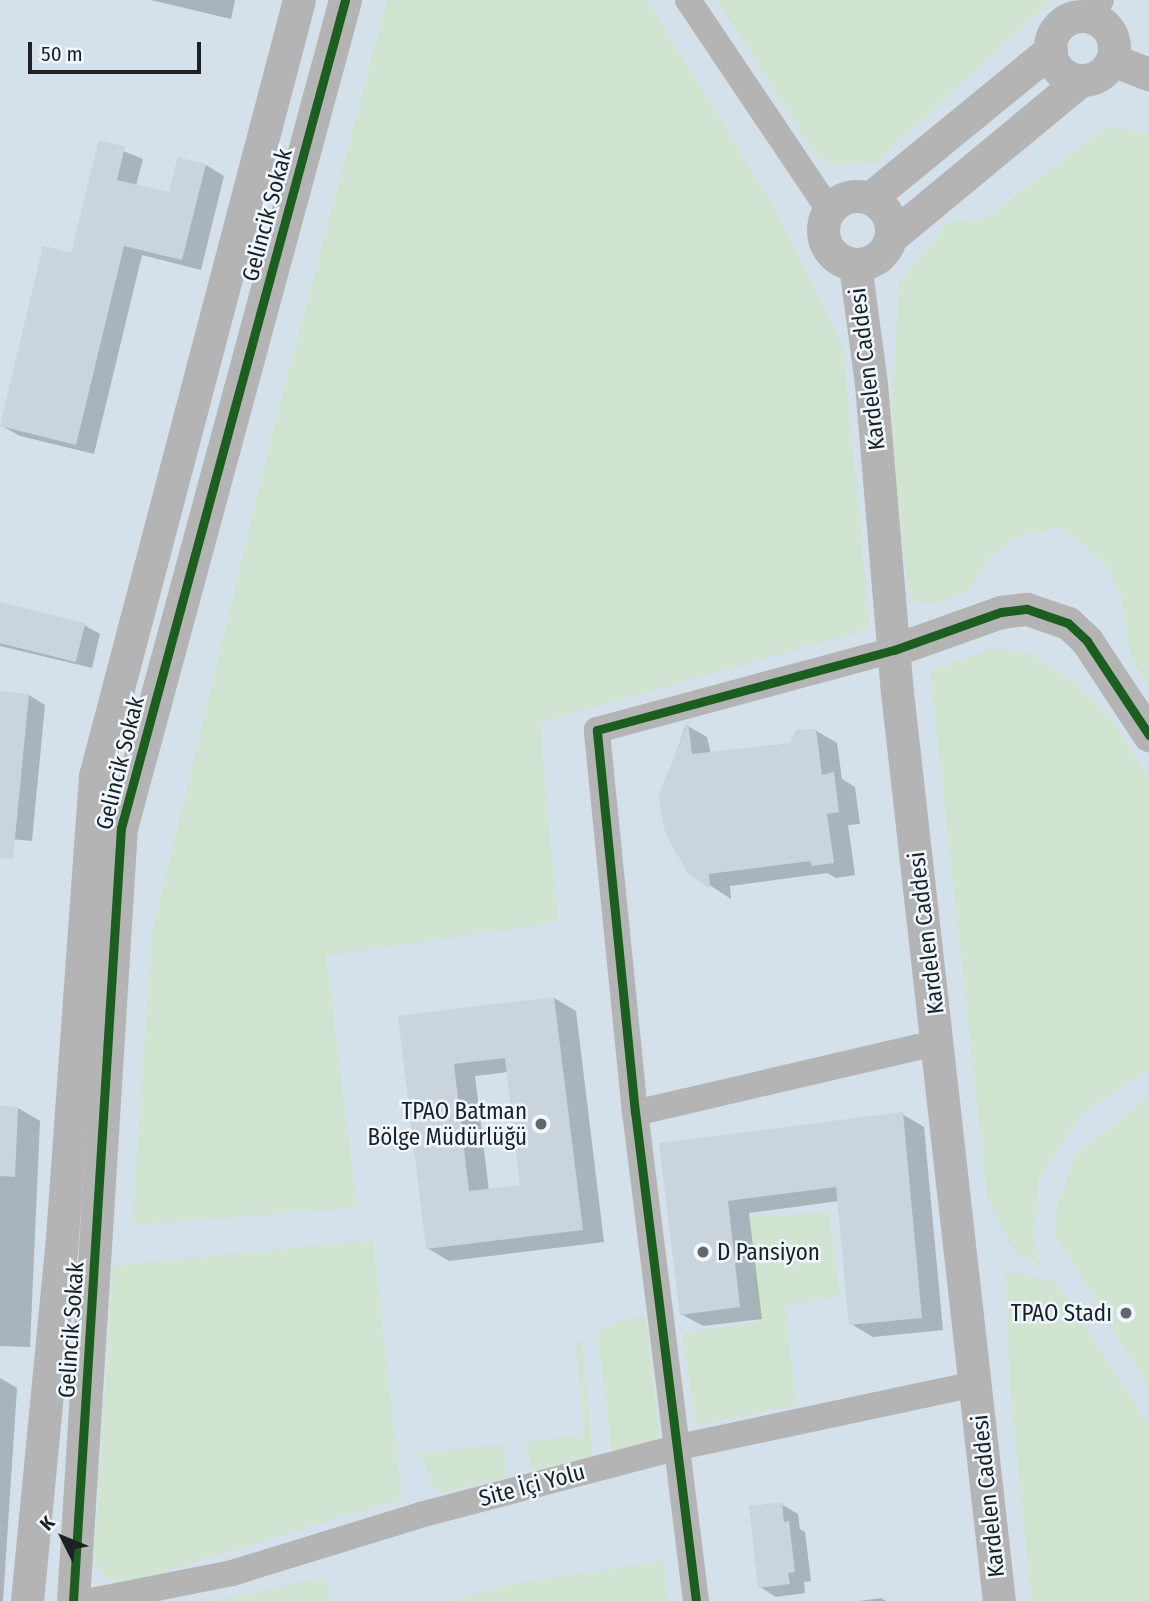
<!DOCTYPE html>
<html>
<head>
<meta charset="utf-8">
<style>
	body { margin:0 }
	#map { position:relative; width:1149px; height:1601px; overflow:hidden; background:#e4eaef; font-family:"Fira Sans Condensed",sans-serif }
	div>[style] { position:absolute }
	.built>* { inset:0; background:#d4e0ea; transform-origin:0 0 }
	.green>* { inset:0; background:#d1e4d2 }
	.shadow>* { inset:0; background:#0003 }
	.building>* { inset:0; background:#c9d4dc; transform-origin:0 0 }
	.minor>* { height:26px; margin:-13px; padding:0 13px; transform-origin:13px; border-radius:13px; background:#b4b4b4 }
	.tertiary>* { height:33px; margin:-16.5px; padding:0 16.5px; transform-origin:16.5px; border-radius:16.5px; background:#b4b4b4 }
	.tertiary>.ring { margin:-16.5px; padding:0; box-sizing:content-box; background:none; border:33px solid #b4b4b4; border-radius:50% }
	.cycleway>* { height:9px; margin:-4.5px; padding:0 4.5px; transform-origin:4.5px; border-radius:4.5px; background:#1b5e20 }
	.dots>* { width:19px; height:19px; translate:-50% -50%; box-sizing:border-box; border:4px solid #eff8ff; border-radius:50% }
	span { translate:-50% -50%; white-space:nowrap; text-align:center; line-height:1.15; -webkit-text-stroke:5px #eff8ff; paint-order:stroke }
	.street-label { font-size:23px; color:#1d2124 }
	.poi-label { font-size:23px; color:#1d2124 }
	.right { translate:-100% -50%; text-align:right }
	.left { translate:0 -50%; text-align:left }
	.north { position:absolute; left:28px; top:1503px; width:70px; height:70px; -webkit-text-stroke:5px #eff8ff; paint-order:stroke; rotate:313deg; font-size:19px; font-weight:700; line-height:28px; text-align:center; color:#1d2124 }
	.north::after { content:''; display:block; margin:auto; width:24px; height:32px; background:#1d2124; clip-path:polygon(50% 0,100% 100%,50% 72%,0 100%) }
	.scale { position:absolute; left:28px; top:42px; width:173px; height:32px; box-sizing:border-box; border:4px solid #1d2124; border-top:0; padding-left:9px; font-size:21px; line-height:24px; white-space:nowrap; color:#1d2124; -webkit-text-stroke:5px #eff8ff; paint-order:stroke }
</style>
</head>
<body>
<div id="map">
	<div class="built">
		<div style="left:0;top:0;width:1149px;height:1601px"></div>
	</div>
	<div class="green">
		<div style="clip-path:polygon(387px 0,647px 0,776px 210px,843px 348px,870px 628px,540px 722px,558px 922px,326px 955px,357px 1207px,132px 1225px,152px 932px,275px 422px)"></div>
		<div style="clip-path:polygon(717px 0,1051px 0,878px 161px,838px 166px,815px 155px)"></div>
		<div style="clip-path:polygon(1107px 127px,1146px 133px,1149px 138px,1149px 688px,1130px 654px,1121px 596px,1109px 568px,1081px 542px,1056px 527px,1011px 540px,989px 559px,970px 590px,934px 603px,909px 600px,890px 438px,899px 283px,948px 222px,982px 220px)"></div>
		<div style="clip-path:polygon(992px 649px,1032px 654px,1069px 679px,1107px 713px,1149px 778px,1149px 1069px,1082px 1113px,1039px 1178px,1033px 1233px,1039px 1266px,1014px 1252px,987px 1197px,930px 672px)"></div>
		<div style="clip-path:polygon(1149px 1097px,1149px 1388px,1056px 1237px,1056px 1207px,1075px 1155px)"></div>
		<div style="clip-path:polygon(829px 1213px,840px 1296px,786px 1305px,796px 1405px,696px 1425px,682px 1333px,758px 1322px,750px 1215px)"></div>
		<div style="clip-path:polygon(373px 1240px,402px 1498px,123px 1584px,103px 1577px,94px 1556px,113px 1266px)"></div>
		<div style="clip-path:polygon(1005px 1271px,1057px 1283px,1149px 1424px,1149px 1601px,1031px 1601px,1010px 1389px)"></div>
		<div style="clip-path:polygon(646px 1316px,660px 1443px,612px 1452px,597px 1332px,617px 1322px)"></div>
		<div style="clip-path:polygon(582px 1341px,593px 1457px,533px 1474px,525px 1442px,584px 1436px,575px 1343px)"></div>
		<div style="clip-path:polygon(503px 1445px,507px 1477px,445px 1493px,432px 1486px,421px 1453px)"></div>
		<div style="clip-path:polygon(664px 1561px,667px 1601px,454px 1601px,502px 1586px)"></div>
		<div style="clip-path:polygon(325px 1578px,331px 1601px,213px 1601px)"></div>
	</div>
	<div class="shadow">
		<div style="clip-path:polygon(151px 0,235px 0,231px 19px)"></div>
		<div style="clip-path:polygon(101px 142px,143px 159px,136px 186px,170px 195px,206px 165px,224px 176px,201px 270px,142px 255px,94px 454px,20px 436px,2px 426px,72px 255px)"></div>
		<div style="clip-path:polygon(0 604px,84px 625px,100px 634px,92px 668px,0 646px)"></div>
		<div style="clip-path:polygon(0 693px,29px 695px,45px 705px,32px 841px,0 838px)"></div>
		<div style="clip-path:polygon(686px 725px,707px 737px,711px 754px,792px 745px,815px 730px,837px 743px,842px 779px,855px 787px,860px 824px,848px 825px,855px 875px,836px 878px,827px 873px,730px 886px,731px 899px,690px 872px,660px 797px)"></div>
		<div style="clip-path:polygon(evenodd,554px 998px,576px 1011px,604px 1242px,449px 1261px,427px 1248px,400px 1018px,554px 998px,508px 1072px,522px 1187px,489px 1191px,475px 1076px,508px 1072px)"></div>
		<div style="clip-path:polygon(0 1108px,18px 1108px,40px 1121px,30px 1347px,0 1346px)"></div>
		<div style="clip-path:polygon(902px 1114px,924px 1127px,943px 1330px,873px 1337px,851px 1324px,839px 1201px,749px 1213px,762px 1319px,703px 1326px,681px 1314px,661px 1145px)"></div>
		<div style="clip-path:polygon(0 1378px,17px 1388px,3px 1601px,0 1601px)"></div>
		<div style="clip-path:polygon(781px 1504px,798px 1514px,800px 1529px,805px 1532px,811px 1581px,804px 1582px,805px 1593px,776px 1597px,760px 1587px)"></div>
		<div style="clip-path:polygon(881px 1598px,886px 1601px,860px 1601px)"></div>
	</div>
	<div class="building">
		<div style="clip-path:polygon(99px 140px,125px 147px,117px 180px,169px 192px,178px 157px,206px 164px,182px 260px,124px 246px,76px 445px,0 426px,43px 246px,71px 253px)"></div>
		<div style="left:0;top:602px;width:88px;height:40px;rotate:14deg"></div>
		<div style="clip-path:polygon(0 691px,29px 694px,13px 859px,0 858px)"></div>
		<div style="clip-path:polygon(688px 722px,692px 754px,790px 743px,796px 730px,816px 729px,822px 775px,834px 772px,839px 812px,827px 814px,834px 863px,812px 866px,810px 861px,709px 874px,710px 889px,688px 873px,666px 835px,658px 797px)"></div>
		<div style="clip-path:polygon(evenodd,554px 997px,583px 1230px,426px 1249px,398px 1016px,554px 997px,505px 1058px,520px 1185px,469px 1191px,454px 1064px,505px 1058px)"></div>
		<div style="clip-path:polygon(0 1106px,18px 1107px,15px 1177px,0 1176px)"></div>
		<div style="clip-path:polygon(903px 1112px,922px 1318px,849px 1325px,836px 1187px,728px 1201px,740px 1307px,680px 1315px,659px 1143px)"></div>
		<div style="clip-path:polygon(782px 1502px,784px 1522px,789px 1521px,795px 1572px,788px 1573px,790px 1584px,758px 1588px,749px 1506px)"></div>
	</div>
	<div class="minor">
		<div style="left:688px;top:0;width:253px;rotate:56.1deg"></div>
		<div style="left:1090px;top:17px;width:20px;rotate:-57deg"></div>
		<div style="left:635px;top:1113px;width:312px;rotate:-13.1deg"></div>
		<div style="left:91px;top:1601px;width:144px;rotate:-11.2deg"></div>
		<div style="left:232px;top:1573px;width:197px;rotate:-17.1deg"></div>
		<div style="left:420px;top:1515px;width:268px;rotate:-14.7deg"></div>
		<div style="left:679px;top:1447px;width:304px;rotate:-12deg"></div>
		<div style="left:696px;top:1601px;width:492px;rotate:-97.1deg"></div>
		<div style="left:635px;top:1113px;width:385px;rotate:-95.7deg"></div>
		<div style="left:597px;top:730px;width:308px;rotate:-15.1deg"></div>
	</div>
	<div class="tertiary">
		<div class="ring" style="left:1050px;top:16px;width:31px;height:31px"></div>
		<div style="left:1112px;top:60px;width:40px;rotate:21deg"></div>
		<div class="ring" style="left:823px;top:196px;width:35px;height:35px"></div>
		<div style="left:870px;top:198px;width:234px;rotate:-39.3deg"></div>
		<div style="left:891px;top:237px;width:246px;rotate:-39.6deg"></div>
		<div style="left:855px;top:265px;width:120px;rotate:82.3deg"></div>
		<div style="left:871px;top:384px;width:309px;rotate:85.2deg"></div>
		<div style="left:897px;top:692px;width:915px;rotate:83.6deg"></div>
		<div style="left:894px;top:650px;width:114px;rotate:-19.6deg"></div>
		<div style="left:1001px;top:612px;width:26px;rotate:-7deg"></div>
		<div style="left:1027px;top:609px;width:43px;rotate:18.9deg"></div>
		<div style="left:1068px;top:623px;width:26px;rotate:43deg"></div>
		<div style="left:1087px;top:641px;width:113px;rotate:56.6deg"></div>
		<div style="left:27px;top:1601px;width:352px;rotate:-84.5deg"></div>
		<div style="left:61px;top:1251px;width:476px;rotate:-85.9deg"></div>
		<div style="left:95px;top:776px;width:802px;rotate:-75.27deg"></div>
		<div style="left:73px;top:1601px;width:774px;rotate:-86.45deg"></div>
		<div style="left:121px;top:828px;width:858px;rotate:-74.86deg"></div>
	</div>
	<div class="cycleway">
		<div style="left:73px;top:1601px;width:774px;rotate:-86.45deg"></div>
		<div style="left:121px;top:828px;width:858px;rotate:-74.86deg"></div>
		<div style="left:696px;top:1601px;width:492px;rotate:-97.1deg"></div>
		<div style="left:635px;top:1113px;width:385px;rotate:-95.7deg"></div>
		<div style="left:597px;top:730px;width:308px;rotate:-15.1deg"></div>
		<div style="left:894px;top:650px;width:114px;rotate:-19.6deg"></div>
		<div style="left:1001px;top:612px;width:26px;rotate:-7deg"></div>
		<div style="left:1027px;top:609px;width:43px;rotate:18.9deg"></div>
		<div style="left:1068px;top:623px;width:26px;rotate:43deg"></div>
		<div style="left:1087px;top:641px;width:113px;rotate:56.6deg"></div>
	</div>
	<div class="dots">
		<div style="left:541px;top:1124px;background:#63676b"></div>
		<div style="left:703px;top:1252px;background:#63676b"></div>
		<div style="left:1126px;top:1313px;background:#63676b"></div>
	</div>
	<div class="street-label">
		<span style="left:267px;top:215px;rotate:-75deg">Gelincik Sokak</span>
		<span style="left:867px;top:369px;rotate:-97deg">Kardelen Caddesi</span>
		<span style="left:120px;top:763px;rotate:-76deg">Gelincik Sokak</span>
		<span style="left:926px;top:933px;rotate:-97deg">Kardelen Caddesi</span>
		<span style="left:71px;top:1330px;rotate:-86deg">Gelincik Sokak</span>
		<span style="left:532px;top:1485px;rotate:-15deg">Site İçi Yolu</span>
		<span style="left:988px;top:1496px;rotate:-96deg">Kardelen Caddesi</span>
	</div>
	<div class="poi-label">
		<span class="right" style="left:527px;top:1124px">TPAO Batman<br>Bölge Müdürlüğü</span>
		<span class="left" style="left:717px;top:1252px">D Pansiyon</span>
		<span class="right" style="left:1112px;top:1313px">TPAO Stadı</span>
	</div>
	<div class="north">K</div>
	<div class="scale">50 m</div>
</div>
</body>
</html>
